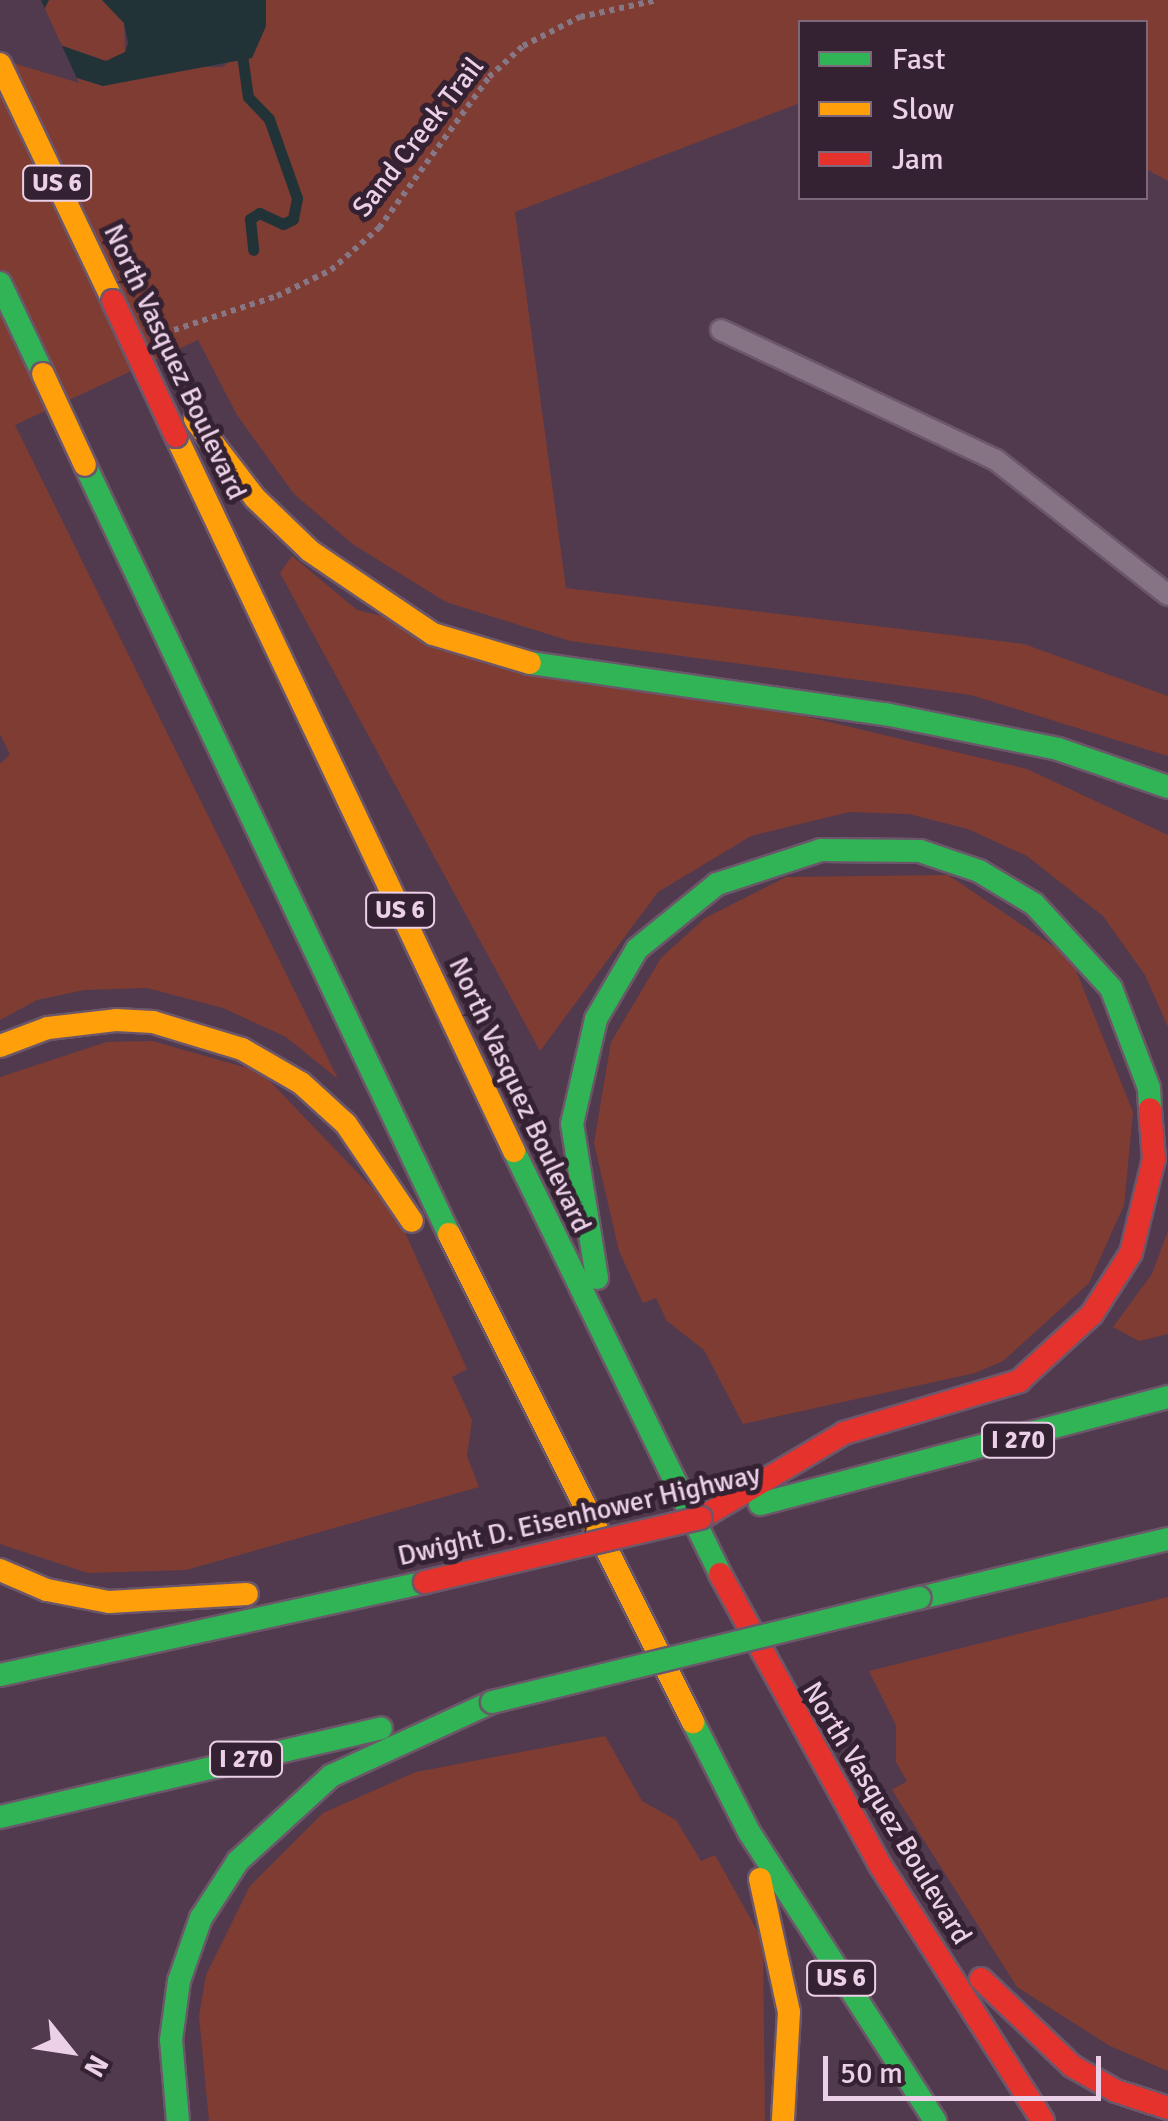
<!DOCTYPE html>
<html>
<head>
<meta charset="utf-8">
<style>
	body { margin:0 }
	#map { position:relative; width:1168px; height:2121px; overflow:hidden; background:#513a4e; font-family:Signika,sans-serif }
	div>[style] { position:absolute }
	.green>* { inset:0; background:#7f3c33 }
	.water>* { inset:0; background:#223338 }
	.pier>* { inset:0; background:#513a4e }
	.stream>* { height:11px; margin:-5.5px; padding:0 5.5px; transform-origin:5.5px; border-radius:5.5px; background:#223338 }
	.path>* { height:6px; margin-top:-3px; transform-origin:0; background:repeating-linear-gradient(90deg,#877684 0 5px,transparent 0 10px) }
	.roads { filter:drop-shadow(2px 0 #6c576a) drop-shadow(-2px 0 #6c576a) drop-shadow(0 2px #6c576a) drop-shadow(0 -2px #6c576a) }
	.lane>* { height:20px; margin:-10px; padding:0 10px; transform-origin:10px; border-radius:10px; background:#867384 }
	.fast>* { height:22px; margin:-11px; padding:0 11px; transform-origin:11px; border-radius:11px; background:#30b455 }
	.slow>* { height:22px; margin:-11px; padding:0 11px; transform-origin:11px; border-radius:11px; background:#ff9f0a }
	.jam>* { height:22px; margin:-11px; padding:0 11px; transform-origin:11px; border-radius:11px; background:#e5322d }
	.bridges { filter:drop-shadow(2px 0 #6c576a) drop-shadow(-2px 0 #6c576a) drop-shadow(0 2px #6c576a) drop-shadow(0 -2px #6c576a) }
	.fast-bridge>* { height:22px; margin:-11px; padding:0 11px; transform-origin:11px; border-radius:11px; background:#30b455 }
	.slow-bridge>* { height:22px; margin:-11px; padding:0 11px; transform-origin:11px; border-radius:11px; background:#ff9f0a }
	.jam-bridge>* { height:22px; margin:-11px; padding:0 11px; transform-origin:11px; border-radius:11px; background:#e5322d }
	span { translate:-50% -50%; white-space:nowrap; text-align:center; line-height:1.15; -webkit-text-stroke:10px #342132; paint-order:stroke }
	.shield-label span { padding:2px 8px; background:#342132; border:2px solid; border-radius:8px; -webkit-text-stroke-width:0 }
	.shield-label { font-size:25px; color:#ebd0e7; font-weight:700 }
	.street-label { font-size:28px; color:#ebd0e7 }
	.legend { position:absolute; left:798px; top:20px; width:350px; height:180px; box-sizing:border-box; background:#342132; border:2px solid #7d677a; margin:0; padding:12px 18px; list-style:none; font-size:30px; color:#ebd0e7 }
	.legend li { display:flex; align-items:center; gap:20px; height:50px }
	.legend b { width:50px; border:2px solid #7d677a }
	.north { position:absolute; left:20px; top:2001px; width:100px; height:100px; -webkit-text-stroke:8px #342132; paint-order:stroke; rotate:120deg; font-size:28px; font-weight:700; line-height:40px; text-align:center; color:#ebd0e7 }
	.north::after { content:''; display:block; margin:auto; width:35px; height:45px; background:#ebd0e7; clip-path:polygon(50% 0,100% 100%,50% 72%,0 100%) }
	.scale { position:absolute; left:823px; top:2056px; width:278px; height:45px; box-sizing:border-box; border:5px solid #ebd0e7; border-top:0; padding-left:12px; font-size:30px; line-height:35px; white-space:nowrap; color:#ebd0e7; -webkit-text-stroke:8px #342132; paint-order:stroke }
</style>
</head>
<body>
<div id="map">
	<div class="green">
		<div style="clip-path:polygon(49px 0,102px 0,124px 23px,125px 52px,106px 61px,57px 44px,41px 15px)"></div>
		<div style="clip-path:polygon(266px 0,1168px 0,1168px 181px,1146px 169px,1146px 22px,800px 22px,800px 103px,515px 212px,566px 588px,1024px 644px,1168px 696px,1168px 756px,971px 695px,570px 641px,446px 602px,354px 545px,294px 494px,237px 415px,198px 340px,15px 425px,338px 1079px,286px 1037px,223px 1008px,147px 988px,84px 990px,37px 1000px,0 1020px,0 764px,10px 754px,0 734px,0 54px,103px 86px,178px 67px,223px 67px,266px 26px)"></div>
		<div style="clip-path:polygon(292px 556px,357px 610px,1027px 769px,1168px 835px,1168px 1027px,1145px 975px,1103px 916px,1027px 856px,968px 829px,909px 814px,849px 812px,751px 836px,658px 892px,540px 1051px,280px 573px)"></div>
		<div style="clip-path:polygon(948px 875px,1071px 958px,1133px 1112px,1124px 1205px,1089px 1283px,1003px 1361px,975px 1373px,743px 1424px,704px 1350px,667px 1321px,656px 1298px,643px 1303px,619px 1251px,594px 1143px,611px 1042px,661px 958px,705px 918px,786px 877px)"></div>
		<div style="clip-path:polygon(152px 1041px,261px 1072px,396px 1213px,467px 1369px,452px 1377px,472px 1420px,467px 1456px,479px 1487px,186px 1570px,88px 1573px,0 1544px,0 1077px,107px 1042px)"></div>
		<div style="clip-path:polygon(1168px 1231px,1168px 1334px,1139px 1341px,1113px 1327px,1152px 1274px)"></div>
		<div style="clip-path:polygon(1168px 1597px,1168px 2071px,1110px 2046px,1017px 1987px,892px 1790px,907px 1781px,896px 1762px,896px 1725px,869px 1671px)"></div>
		<div style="clip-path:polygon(605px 1736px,642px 1801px,676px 1820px,701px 1861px,715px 1855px,763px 1941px,765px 2121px,209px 2121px,199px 2016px,206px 1975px,250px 1886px,323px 1813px,416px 1772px)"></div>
	</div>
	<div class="water">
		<div style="clip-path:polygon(0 0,49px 0,41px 15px,57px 44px,106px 61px,125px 52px,128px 43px,124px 23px,102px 0,266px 0,266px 26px,252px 58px,103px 86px,0 54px)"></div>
	</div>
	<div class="pier">
		<div style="clip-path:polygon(0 0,41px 0,79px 83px,0 59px)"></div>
	</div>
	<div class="stream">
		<div style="left:241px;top:48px;width:49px;rotate:81.9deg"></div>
		<div style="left:248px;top:97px;width:30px;rotate:46deg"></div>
		<div style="left:269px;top:119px;width:84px;rotate:70.5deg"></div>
		<div style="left:297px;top:198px;width:21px;rotate:101deg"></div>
		<div style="left:293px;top:219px;width:11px;rotate:153deg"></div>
		<div style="left:283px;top:224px;width:26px;rotate:-155deg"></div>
		<div style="left:259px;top:213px;width:11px;rotate:146deg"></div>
		<div style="left:250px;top:219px;width:31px;rotate:84deg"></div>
	</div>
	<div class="path">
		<div style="left:174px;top:330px;width:108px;rotate:-18.3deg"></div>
		<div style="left:277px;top:296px;width:60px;rotate:-25.7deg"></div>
		<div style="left:331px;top:270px;width:64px;rotate:-41.2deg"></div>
		<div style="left:379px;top:228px;width:187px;rotate:-53.9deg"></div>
		<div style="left:489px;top:77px;width:46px;rotate:-42.4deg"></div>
		<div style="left:523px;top:46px;width:64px;rotate:-27deg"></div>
		<div style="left:580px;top:17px;width:79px;rotate:-12.4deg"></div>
	</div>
	<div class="roads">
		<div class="lane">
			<div style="left:721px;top:330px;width:304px;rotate:25.3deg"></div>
			<div style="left:996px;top:460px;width:219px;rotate:38.1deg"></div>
		</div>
		<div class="fast">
			<div style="left:0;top:283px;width:101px;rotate:64.7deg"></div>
			<div style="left:85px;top:465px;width:851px;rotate:64.67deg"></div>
			<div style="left:530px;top:663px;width:359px;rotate:8.2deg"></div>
			<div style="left:885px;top:714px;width:177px;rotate:11.4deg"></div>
			<div style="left:1058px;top:749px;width:116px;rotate:19.1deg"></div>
			<div style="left:514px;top:1151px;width:470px;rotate:64deg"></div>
			<div style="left:597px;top:1278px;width:156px;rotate:-99.2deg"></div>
			<div style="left:572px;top:1124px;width:108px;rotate:-77.1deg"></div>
			<div style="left:596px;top:1019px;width:81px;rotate:-59.6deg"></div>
			<div style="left:637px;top:949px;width:103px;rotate:-39.1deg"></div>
			<div style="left:717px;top:884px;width:109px;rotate:-18.1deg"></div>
			<div style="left:821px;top:850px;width:99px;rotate:0.6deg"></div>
			<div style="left:920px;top:851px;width:62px;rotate:18.7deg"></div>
			<div style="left:979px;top:871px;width:64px;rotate:31deg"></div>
			<div style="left:1034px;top:904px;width:114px;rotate:47.5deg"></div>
			<div style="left:1111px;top:988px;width:107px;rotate:69.2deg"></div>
			<div style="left:1149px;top:1088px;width:21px;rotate:87deg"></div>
			<div style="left:760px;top:1504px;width:422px;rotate:-14.7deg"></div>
			<div style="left:920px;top:1598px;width:255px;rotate:-13.4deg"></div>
			<div style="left:0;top:1675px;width:435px;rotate:-12.3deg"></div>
			<div style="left:693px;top:1722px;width:123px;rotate:63deg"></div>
			<div style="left:749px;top:1832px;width:344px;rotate:57.2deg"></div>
			<div style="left:0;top:1817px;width:391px;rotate:-13.1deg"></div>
			<div style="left:178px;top:2121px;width:81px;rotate:-94.9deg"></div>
			<div style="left:171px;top:2040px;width:60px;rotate:-82.3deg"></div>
			<div style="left:179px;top:1981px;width:67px;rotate:-70.8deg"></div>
			<div style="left:201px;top:1918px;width:68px;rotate:-57deg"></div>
			<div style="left:238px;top:1861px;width:126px;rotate:-42.4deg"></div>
			<div style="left:331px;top:1776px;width:177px;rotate:-24.7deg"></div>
		</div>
		<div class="slow">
			<div style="left:0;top:64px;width:263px;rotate:64.5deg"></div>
			<div style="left:195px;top:420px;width:98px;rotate:52.4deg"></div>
			<div style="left:255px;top:498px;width:76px;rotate:43.9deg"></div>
			<div style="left:310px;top:551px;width:148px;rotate:34deg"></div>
			<div style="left:433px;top:634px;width:101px;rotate:16.6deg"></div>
			<div style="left:176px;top:436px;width:791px;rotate:64.7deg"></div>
			<div style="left:0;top:1046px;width:51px;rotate:-20.6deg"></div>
			<div style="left:48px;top:1028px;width:68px;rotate:-6.7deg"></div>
			<div style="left:116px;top:1020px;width:37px;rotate:3deg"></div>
			<div style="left:153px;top:1022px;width:93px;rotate:16.9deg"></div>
			<div style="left:242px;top:1049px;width:68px;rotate:30deg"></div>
			<div style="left:301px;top:1083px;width:61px;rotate:42.3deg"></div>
			<div style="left:346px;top:1124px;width:117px;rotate:55.8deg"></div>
			<div style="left:449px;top:1234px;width:546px;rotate:63.43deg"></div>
			<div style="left:0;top:1570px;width:51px;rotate:23.1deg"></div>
			<div style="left:47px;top:1590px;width:63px;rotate:11deg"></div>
			<div style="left:109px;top:1602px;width:138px;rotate:-3.3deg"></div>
			<div style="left:760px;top:1879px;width:136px;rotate:77.7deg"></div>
			<div style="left:789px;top:2012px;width:109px;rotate:93.2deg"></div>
		</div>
		<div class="jam">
			<div style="left:701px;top:1518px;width:166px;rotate:-30.7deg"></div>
			<div style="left:844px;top:1433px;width:183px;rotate:-16.5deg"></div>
			<div style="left:1019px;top:1381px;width:99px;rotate:-42.5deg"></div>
			<div style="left:1092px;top:1314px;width:72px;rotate:-57.4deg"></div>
			<div style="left:1131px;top:1253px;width:97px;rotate:-76.3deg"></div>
			<div style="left:1154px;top:1159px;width:50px;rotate:-94.6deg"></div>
			<div style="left:720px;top:1574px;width:332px;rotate:61.2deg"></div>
			<div style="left:880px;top:1865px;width:303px;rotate:57.5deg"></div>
			<div style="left:981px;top:1979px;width:126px;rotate:43.7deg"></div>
			<div style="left:1072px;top:2066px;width:51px;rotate:29.6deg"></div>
			<div style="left:1116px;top:2091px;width:55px;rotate:18.1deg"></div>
		</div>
	</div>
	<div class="bridges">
		<div class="fast-bridge">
			<div style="left:492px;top:1702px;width:440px;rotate:-13.7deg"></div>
		</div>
		<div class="slow-bridge">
			<div style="left:43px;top:374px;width:100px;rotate:65.2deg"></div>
		</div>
		<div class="jam-bridge">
			<div style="left:113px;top:301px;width:149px;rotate:65deg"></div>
			<div style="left:425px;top:1582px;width:283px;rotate:-13.1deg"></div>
		</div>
	</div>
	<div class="shield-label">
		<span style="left:57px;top:183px">US 6</span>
		<span style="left:400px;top:910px">US 6</span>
		<span style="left:1018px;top:1440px">I 270</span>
		<span style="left:246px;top:1759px">I 270</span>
		<span style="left:841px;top:1978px">US 6</span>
	</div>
	<div class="street-label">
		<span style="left:418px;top:137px;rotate:-52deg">Sand Creek Trail</span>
		<span style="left:175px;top:362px;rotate:65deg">North Vasquez Boulevard</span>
		<span style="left:520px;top:1095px;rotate:65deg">North Vasquez Boulevard</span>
		<span style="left:579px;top:1515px;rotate:-13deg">Dwight D. Eisenhower Highway</span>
		<span style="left:887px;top:1813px;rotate:59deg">North Vasquez Boulevard</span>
	</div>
	<ul class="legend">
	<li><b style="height:12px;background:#30b455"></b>Fast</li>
	<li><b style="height:12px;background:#ff9f0a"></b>Slow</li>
	<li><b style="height:12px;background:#e5322d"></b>Jam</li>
	</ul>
	<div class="north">N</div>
	<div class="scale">50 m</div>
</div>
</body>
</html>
